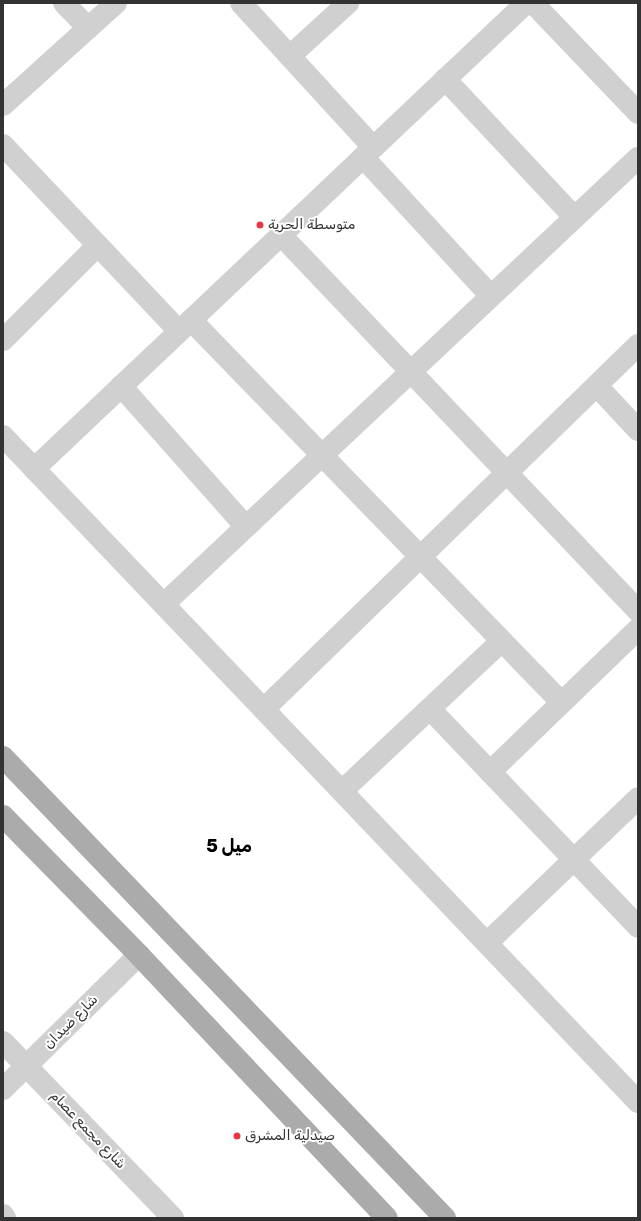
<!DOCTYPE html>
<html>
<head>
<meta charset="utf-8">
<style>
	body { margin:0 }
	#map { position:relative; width:641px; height:1221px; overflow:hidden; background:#fff; font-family:Rubik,Vazirmatn,sans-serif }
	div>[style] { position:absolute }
	.minor>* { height:22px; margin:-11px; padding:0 11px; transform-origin:11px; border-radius:11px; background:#d0d0d0 }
	.major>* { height:22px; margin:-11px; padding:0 11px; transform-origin:11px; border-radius:11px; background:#ababab }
	.dots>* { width:11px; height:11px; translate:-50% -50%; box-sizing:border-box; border:2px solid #fff; border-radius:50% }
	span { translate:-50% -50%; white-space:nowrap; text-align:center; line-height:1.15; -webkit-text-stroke:4px #fff; paint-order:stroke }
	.poi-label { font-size:14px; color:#333 }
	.left { translate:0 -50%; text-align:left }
	.street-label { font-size:14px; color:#333 }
	.district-label { font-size:18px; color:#000; font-weight:700 }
	.frame { position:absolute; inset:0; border:4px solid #333; pointer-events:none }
</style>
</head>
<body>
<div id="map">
	<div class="minor">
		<div style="left:64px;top:3px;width:35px;rotate:46deg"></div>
		<div style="left:241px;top:3px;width:195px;rotate:47.5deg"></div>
		<div style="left:533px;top:3px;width:152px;rotate:46.3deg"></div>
		<div style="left:290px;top:56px;width:79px;rotate:-42.4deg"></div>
		<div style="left:445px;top:79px;width:189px;rotate:46.9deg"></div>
		<div style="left:3px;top:105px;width:152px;rotate:-42.1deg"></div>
		<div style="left:3px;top:145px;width:256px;rotate:46.6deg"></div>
		<div style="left:363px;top:157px;width:189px;rotate:47.4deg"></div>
		<div style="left:281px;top:235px;width:518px;rotate:46.48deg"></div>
		<div style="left:191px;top:320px;width:532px;rotate:45.91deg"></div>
		<div style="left:3px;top:340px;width:134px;rotate:-45deg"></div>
		<div style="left:121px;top:386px;width:188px;rotate:48.4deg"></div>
		<div style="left:597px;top:386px;width:60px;rotate:47deg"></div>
		<div style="left:3px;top:436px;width:920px;rotate:46.36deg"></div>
		<div style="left:34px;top:469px;width:678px;rotate:-43.45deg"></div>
		<div style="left:164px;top:604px;width:651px;rotate:-43.26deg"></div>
		<div style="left:264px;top:709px;width:522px;rotate:-44.22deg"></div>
		<div style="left:430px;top:709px;width:301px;rotate:46.3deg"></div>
		<div style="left:490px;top:772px;width:206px;rotate:-44deg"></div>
		<div style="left:342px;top:791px;width:219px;rotate:-43.2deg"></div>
		<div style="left:487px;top:943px;width:209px;rotate:-43.8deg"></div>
		<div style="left:3px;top:1042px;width:245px;rotate:46deg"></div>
		<div style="left:3px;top:1089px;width:191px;rotate:-44.6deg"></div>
		<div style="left:3px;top:1215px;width:4px;rotate:56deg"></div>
	</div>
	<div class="major">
		<div style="left:3px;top:757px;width:639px;rotate:46.21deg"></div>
		<div style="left:3px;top:816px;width:194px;rotate:45.6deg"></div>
		<div style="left:139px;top:955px;width:361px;rotate:46.7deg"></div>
	</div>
	<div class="dots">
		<div style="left:260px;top:225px;background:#e63946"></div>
		<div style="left:237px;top:1136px;background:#e63946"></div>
	</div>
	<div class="poi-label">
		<span class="left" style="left:268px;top:225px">متوسطة الحرية</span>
		<span class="left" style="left:245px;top:1136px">صيدلية المشرق</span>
	</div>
	<div class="street-label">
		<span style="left:71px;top:1022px;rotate:-45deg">شارع ضيدان</span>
		<span style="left:88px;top:1130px;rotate:46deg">شارع مجمع عصام</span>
	</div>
	<div class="district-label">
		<span style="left:229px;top:846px">5 ميل</span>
	</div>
	<div class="frame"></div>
</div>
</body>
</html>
